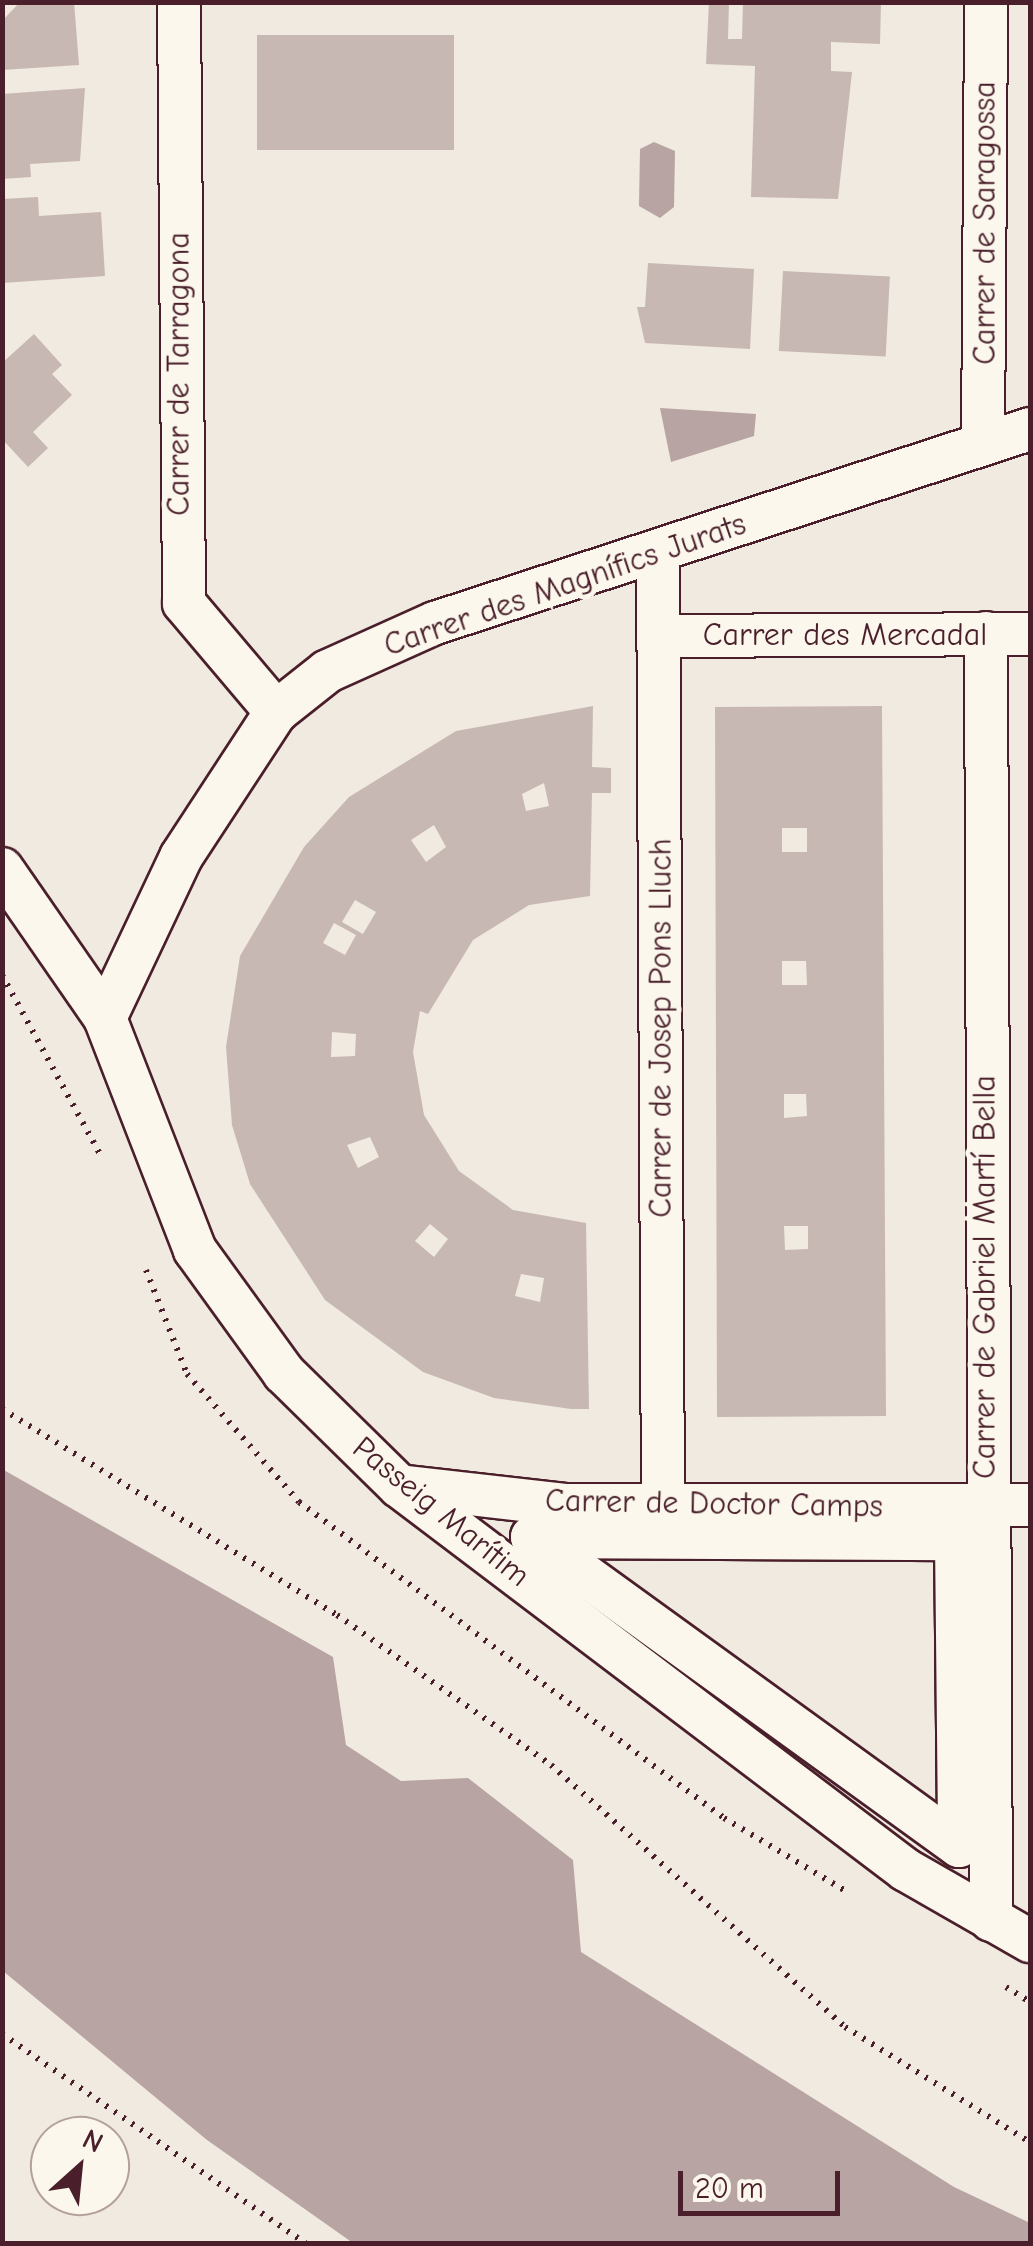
<!DOCTYPE html>
<html>
<head>
<meta charset="utf-8">
<style>
	body { margin:0 }
	#map { position:relative; width:1033px; height:2246px; overflow:hidden; background:#f0eae0; font-family:"Comic Neue",sans-serif }
	div>[style] { position:absolute }
	.water>* { inset:0; background:#b8a4a2 }
	.building>* { inset:0; background:#c8b8b3; transform-origin:0 0 }
	.path>* { height:6px; margin-top:-3px; transform-origin:0; background:repeating-linear-gradient(90deg,#4a1f2b 0 2.5px,transparent 0 10.5px) }
	.roads { filter:drop-shadow(2px 0 #4a1f2b) drop-shadow(-2px 0 #4a1f2b) drop-shadow(0 2px #4a1f2b) drop-shadow(0 -2px #4a1f2b) }
	.street>* { height:42px; margin:-21px; padding:0 21px; transform-origin:21px; border-radius:21px; background:#fbf7ec }
	span { translate:-50% -50%; white-space:nowrap; text-align:center; line-height:1.15; -webkit-text-stroke:10px #fbf7ec; paint-order:stroke }
	.street-label { font-size:32px; color:#4a1f2b }
	.frame { position:absolute; inset:0; border:5px solid #4a1f2b; pointer-events:none }
	.north { position:absolute; left:30px; top:2116px; width:100px; height:100px; box-sizing:border-box; background:#fbf7ec; border:2px solid #b4a19f; border-radius:50%; rotate:27deg; font-size:28px; font-weight:700; line-height:40px; text-align:center; color:#4a1f2b }
	.north::after { content:''; display:block; margin:auto; width:35px; height:45px; background:#4a1f2b; clip-path:polygon(50% 0,100% 100%,50% 72%,0 100%) }
	.scale { position:absolute; left:678px; top:2171px; width:162px; height:45px; box-sizing:border-box; border:5px solid #4a1f2b; border-top:0; padding-left:12px; font-size:30px; line-height:35px; white-space:nowrap; color:#4a1f2b; -webkit-text-stroke:8px #fbf7ec; paint-order:stroke }
</style>
</head>
<body>
<div id="map">
	<div class="water">
		<div style="clip-path:polygon(654px 142px,675px 151px,674px 207px,660px 218px,639px 206px,640px 149px)"></div>
		<div style="clip-path:polygon(660px 408px,756px 414px,754px 436px,671px 462px)"></div>
		<div style="clip-path:polygon(2px 1469px,333px 1657px,346px 1745px,401px 1781px,468px 1778px,573px 1860px,581px 1952px,954px 2187px,1030px 2223px,1030px 2243px,353px 2243px,207px 2140px,3px 1971px)"></div>
	</div>
	<div class="building">
		<div style="clip-path:polygon(20px 2px,74px 2px,79px 65px,2px 70px,2px 21px)"></div>
		<div style="clip-path:polygon(709px 2px,729px 2px,728px 39px,742px 39px,743px 2px,881px 2px,880px 44px,831px 42px,831px 71px,852px 72px,838px 199px,751px 197px,755px 66px,706px 64px)"></div>
		<div style="left:257px;top:35px;width:197px;height:115px"></div>
		<div style="clip-path:polygon(85px 88px,80px 161px,30px 164px,31px 177px,2px 179px,2px 94px)"></div>
		<div style="clip-path:polygon(38px 197px,39px 216px,101px 212px,105px 276px,2px 283px,2px 199px)"></div>
		<div style="clip-path:polygon(648px 263px,754px 269px,750px 349px,645px 343px,637px 307px,645px 307px)"></div>
		<div style="left:783px;top:271px;width:107px;height:80px;rotate:3deg"></div>
		<div style="clip-path:polygon(34px 334px,62px 365px,52px 374px,72px 395px,33px 432px,48px 448px,28px 467px,2px 439px,2px 363px)"></div>
		<div style="clip-path:polygon(evenodd,593px 706px,592px 767px,611px 768px,611px 793px,592px 793px,590px 896px,529px 905px,473px 940px,428px 1014px,420px 1011px,413px 1052px,424px 1115px,459px 1171px,513px 1210px,586px 1223px,589px 1409px,571px 1409px,494px 1398px,423px 1372px,325px 1300px,250px 1184px,232px 1125px,226px 1047px,240px 956px,304px 847px,349px 797px,456px 731px,593px 706px,544px 783px,549px 806px,526px 811px,522px 794px,544px 783px,593px 706px,434px 825px,446px 847px,426px 862px,411px 840px,434px 825px,593px 706px,355px 900px,376px 912px,363px 934px,342px 922px,355px 900px,593px 706px,334px 923px,356px 935px,345px 955px,323px 943px,334px 923px,593px 706px,332px 1032px,356px 1034px,355px 1056px,331px 1057px,332px 1032px,593px 706px,370px 1137px,379px 1157px,358px 1168px,347px 1145px,370px 1137px,593px 706px,430px 1224px,448px 1239px,434px 1257px,415px 1241px,430px 1224px,593px 706px,521px 1274px,544px 1278px,540px 1302px,515px 1296px,521px 1274px)"></div>
		<div style="clip-path:polygon(evenodd,882px 706px,886px 1416px,717px 1417px,715px 707px,882px 706px,782px 828px,807px 828px,807px 852px,782px 852px,782px 828px,882px 706px,782px 961px,806px 961px,807px 985px,782px 985px,782px 961px,882px 706px,784px 1094px,806px 1094px,807px 1116px,784px 1118px,784px 1094px,882px 706px,784px 1226px,808px 1226px,808px 1249px,785px 1250px,784px 1226px)"></div>
	</div>
	<div class="path">
		<div style="left:2px;top:975px;width:206px;rotate:61.3deg"></div>
		<div style="left:146px;top:1270px;width:112px;rotate:68.5deg"></div>
		<div style="left:187px;top:1374px;width:170px;rotate:48.8deg"></div>
		<div style="left:299px;top:1502px;width:530px;rotate:36.63deg"></div>
		<div style="left:724px;top:1818px;width:146px;rotate:31deg"></div>
		<div style="left:2px;top:1409px;width:393px;rotate:31.6deg"></div>
		<div style="left:337px;top:1615px;width:261px;rotate:35deg"></div>
		<div style="left:551px;top:1765px;width:394px;rotate:41.7deg"></div>
		<div style="left:845px;top:2027px;width:218px;rotate:31.9deg"></div>
		<div style="left:1006px;top:1987px;width:28px;rotate:32deg"></div>
		<div style="left:2px;top:2034px;width:369px;rotate:34.6deg"></div>
	</div>
	<div class="roads">
		<div class="street">
			<div style="left:179px;top:2px;width:601px;rotate:89.52deg"></div>
			<div style="left:184px;top:603px;width:143px;rotate:49.8deg"></div>
			<div style="left:983px;top:444px;width:442px;rotate:-89.6deg"></div>
			<div style="left:658px;top:551px;width:954px;rotate:89.7deg"></div>
			<div style="left:986px;top:633px;width:1287px;rotate:89.78deg"></div>
			<div style="left:659px;top:636px;width:371px;rotate:-0.3deg"></div>
			<div style="left:2px;top:869px;width:181px;rotate:55.3deg"></div>
			<div style="left:105px;top:1018px;width:249px;rotate:68.8deg"></div>
			<div style="left:195px;top:1250px;width:152px;rotate:54.1deg"></div>
			<div style="left:284px;top:1373px;width:161px;rotate:44.5deg"></div>
			<div style="left:399px;top:1486px;width:636px;rotate:37.14deg"></div>
			<div style="left:906px;top:1870px;width:143px;rotate:29.8deg"></div>
			<div style="left:105px;top:1018px;width:178px;rotate:-64.7deg"></div>
			<div style="left:181px;top:857px;width:173px;rotate:-56.8deg"></div>
			<div style="left:276px;top:712px;width:66px;rotate:-38.3deg"></div>
			<div style="left:328px;top:671px;width:117px;rotate:-24.2deg"></div>
			<div style="left:435px;top:623px;width:626px;rotate:-18.06deg"></div>
			<div style="left:399px;top:1486px;width:169px;rotate:6.5deg"></div>
			<div style="left:567px;top:1505px;width:463px"></div>
			<div style="left:532px;top:1537px;width:424px;rotate:0.3deg"></div>
			<div style="left:956px;top:1539px;width:307px;rotate:89.4deg"></div>
			<div style="left:959px;top:1846px;width:527px;rotate:-144.11deg"></div>
		</div>
	</div>
	<div class="street-label">
		<span style="left:985px;top:223px;rotate:-90deg">Carrer de Saragossa</span>
		<span style="left:179px;top:374px;rotate:-90deg">Carrer de Tarragona</span>
		<span style="left:565px;top:585px;rotate:-19deg">Carrer des Magnífics Jurats</span>
		<span style="left:845px;top:635px">Carrer des Mercadal</span>
		<span style="left:661px;top:1028px;rotate:-90deg">Carrer de Josep Pons Lluch</span>
		<span style="left:985px;top:1277px;rotate:-90deg">Carrer de Gabriel Martí Bella</span>
		<span style="left:714px;top:1504px;rotate:1deg">Carrer de Doctor Camps</span>
		<span style="left:441px;top:1512px;rotate:39deg">Passeig Marítim</span>
	</div>
	<div class="frame"></div>
	<div class="north">N</div>
	<div class="scale">20 m</div>
</div>
</body>
</html>
